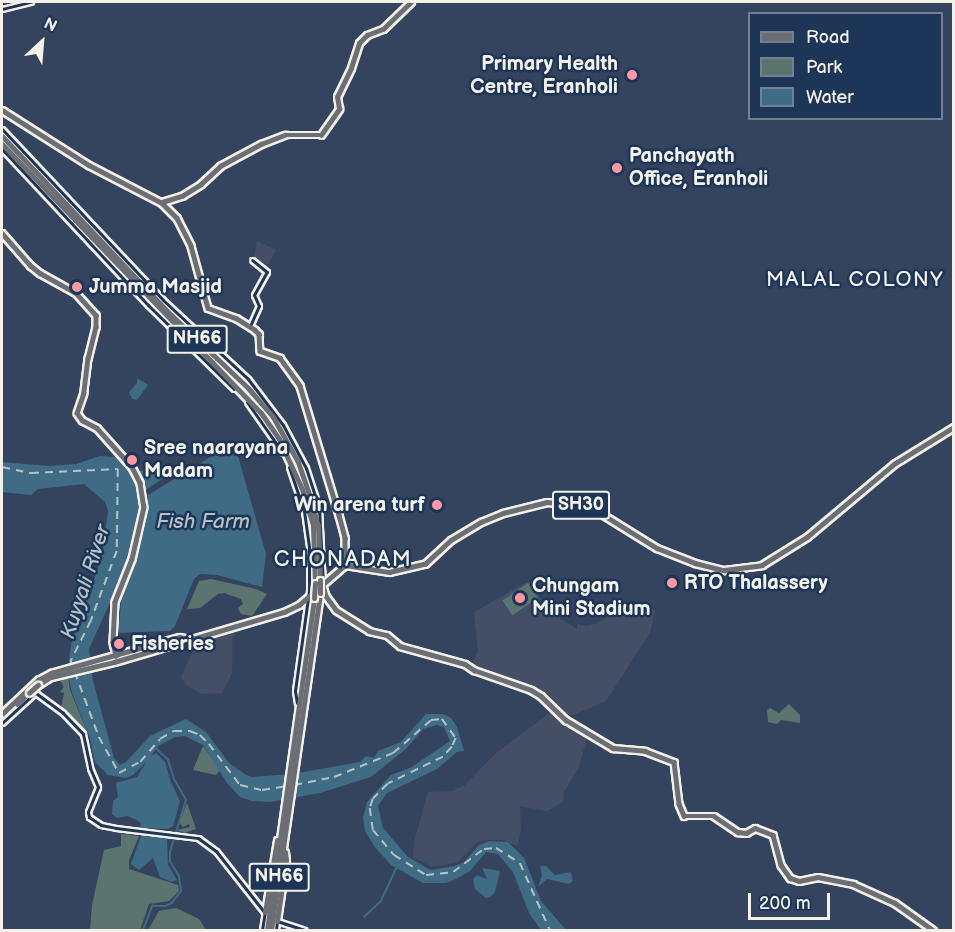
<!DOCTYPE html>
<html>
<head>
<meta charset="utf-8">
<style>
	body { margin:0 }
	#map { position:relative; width:955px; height:932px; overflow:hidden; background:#34445f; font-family:"Balsamiq Sans",sans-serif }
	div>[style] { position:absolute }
	.built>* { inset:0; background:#444f65 }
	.green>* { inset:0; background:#5b7470; transform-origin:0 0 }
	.water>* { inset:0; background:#3f6b84 }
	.stream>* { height:1.5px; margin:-0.75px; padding:0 0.75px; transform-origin:0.75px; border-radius:0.75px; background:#3f6b84 }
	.ferry>* { height:1.5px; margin-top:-0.75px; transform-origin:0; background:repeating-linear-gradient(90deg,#b5c2c5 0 8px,transparent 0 14px) }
	.roads { filter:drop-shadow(2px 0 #f4f1e8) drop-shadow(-2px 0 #f4f1e8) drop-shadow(0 2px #f4f1e8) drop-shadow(0 -2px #f4f1e8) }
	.minor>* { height:3px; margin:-1.5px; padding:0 1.5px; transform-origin:1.5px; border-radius:1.5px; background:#1d3557 }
	.major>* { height:4.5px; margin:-2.25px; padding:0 2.25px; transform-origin:2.25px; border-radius:2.25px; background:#6b6f75 }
	.highway>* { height:5px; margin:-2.5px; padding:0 2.5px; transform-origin:2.5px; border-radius:2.5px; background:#6b6f75 }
	.bridges { filter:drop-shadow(2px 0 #f4f1e8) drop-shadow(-2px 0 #f4f1e8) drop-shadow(0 2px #f4f1e8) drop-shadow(0 -2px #f4f1e8) }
	.major-bridge>* { height:4.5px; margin:-2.25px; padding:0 2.25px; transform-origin:2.25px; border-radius:2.25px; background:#6b6f75 }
	.highway-bridge>* { height:5px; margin:-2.5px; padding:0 2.5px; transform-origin:2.5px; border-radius:2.5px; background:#6b6f75 }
	.dots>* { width:16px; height:16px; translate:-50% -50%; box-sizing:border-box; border:3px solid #1d3557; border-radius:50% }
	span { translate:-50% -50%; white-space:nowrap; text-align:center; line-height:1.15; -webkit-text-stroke:5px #1d3557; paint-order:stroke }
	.shield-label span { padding:2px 4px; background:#1d3557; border:2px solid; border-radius:4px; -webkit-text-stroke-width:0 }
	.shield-label { font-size:18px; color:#f4f1e8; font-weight:700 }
	.poi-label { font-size:20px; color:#f4f1e8; font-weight:700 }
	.right { translate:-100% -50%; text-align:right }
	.left { translate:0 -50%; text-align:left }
	.neighbourhood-label { font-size:21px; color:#f4f1e8; letter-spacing:1.5px }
	.water-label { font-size:21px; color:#b5c2c5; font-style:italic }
	.quarter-label { font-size:22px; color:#f4f1e8; letter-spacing:1.5px }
	.frame { position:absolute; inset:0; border:3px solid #f4f1e8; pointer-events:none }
	.legend { position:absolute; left:748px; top:12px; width:195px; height:108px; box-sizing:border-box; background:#1d3557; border:2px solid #738091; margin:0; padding:8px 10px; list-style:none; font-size:18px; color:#f4f1e8 }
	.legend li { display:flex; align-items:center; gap:12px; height:30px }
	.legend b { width:30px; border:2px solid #738091 }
	.north { position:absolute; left:12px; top:12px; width:60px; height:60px; -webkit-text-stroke:4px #1d3557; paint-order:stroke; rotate:26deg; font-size:16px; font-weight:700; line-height:24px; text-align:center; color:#f4f1e8 }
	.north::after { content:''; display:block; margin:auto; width:21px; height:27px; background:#f4f1e8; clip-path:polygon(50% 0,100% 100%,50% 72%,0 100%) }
	.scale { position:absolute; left:748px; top:893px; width:82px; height:27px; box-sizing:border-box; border:3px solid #f4f1e8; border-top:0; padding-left:8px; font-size:18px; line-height:21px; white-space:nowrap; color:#f4f1e8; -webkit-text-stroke:4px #1d3557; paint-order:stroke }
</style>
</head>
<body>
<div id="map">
	<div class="built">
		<div style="clip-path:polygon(257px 241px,276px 250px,268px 265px,254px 258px)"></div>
		<div style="clip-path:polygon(529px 581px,548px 611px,577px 629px,577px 624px,587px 626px,597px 623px,638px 601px,655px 611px,650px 633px,606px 701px,573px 715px,565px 714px,542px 693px,526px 685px,471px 666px,478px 652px,474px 612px)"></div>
		<div style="clip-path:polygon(236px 629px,233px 637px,232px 673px,222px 693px,201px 694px,186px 685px,181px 677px,198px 639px)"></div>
		<div style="clip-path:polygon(551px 712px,587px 737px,579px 767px,564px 792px,563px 802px,547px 811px,520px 806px,521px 831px,517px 846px,504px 840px,484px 840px,477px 842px,458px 862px,432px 867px,413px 857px,414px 842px,428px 792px,453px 791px,465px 785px,496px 753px)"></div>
	</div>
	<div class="green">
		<div style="clip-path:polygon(211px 579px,256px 589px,267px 594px,252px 616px,241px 614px,238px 608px,243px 604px,241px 599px,224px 593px,218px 594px,200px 608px,187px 609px,199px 581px)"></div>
		<div style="left:528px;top:583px;width:18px;height:31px;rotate:56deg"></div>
		<div style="clip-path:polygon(68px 676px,70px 690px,88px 734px,61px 709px,64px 693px,60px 692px,64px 687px,60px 681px)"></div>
		<div style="clip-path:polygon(789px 704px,800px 715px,800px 723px,781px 720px,777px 724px,768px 722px,767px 710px,770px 708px,779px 713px)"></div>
		<div style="clip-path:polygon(203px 746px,220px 770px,216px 775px,193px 770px)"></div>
		<div style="clip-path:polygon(187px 803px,196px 829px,184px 833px,177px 830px,190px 827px,189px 824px,183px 827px,179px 822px)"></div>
		<div style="clip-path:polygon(121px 834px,139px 836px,129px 860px,129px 869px,178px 885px,179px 891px,169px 901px,149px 904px,140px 930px,90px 930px,92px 905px,104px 850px,121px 846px)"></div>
		<div style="clip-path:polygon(176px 908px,199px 919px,206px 930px,148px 930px,159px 911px)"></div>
	</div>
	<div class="water">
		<div style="clip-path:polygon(137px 378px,148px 385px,137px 400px,132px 399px,129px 392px,137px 383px)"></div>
		<div style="clip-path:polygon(217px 453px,238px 456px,266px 554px,262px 587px,217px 575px,200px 574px,194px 579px,175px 626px,170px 631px,118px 633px,122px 594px,146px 523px,148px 495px)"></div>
		<div style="clip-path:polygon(100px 456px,117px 457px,129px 468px,138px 480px,142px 501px,140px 525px,132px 554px,89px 649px,93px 681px,114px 758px,120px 765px,126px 762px,150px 736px,186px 719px,206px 732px,229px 763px,246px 775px,252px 777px,292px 774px,360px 762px,366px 756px,374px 758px,378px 751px,401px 742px,426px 714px,443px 714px,451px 718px,457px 727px,464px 751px,457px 752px,437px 769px,387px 793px,378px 806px,383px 828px,408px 857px,431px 870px,455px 866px,464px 862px,478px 846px,489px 841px,508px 842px,524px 858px,541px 901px,566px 930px,541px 930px,529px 913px,513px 872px,498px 854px,486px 852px,470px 871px,456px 879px,446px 883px,423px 883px,391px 865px,374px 846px,365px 831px,363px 817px,367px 802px,391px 775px,412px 767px,450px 741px,444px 727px,437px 725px,423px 729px,406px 749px,371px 777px,320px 793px,270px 802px,252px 801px,240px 797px,227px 783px,203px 745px,185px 736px,175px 737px,158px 746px,151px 756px,156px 753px,165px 762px,171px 782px,180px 801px,173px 826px,168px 829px,140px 828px,141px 823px,135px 819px,127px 816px,117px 818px,112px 814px,113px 801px,118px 797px,116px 783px,137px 777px,147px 761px,133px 775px,126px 778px,108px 775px,95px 762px,90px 738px,72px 693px,69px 679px,72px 674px,68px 666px,72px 640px,101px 560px,108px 511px,105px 502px,84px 484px,38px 489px,31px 495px,2px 492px,2px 462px,49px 466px,76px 464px)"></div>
		<div style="clip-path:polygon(164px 464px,165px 477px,146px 490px,138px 471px,149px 470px)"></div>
		<div style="clip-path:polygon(141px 836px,167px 838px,168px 865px,177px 880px,171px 882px,160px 877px,153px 858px,139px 870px,131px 864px)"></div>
		<div style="clip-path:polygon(540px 866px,546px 866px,555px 875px,571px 872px,573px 881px,569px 884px,547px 879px,538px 887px,542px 875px)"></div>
		<div style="clip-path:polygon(482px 868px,500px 871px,495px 892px,490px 897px,486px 898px,475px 889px,473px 879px,477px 875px,487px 879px)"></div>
	</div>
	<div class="stream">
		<div style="left:364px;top:917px;width:23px;rotate:-43deg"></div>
		<div style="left:381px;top:901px;width:38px;rotate:-65deg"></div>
		<div style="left:143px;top:930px;width:26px;rotate:-69deg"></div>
		<div style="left:152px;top:906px;width:14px"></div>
		<div style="left:166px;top:906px;width:7px;rotate:-27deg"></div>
		<div style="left:172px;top:903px;width:15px;rotate:-53deg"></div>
		<div style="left:181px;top:891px;width:15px;rotate:-98deg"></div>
		<div style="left:179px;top:876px;width:17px;rotate:-123deg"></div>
		<div style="left:170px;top:862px;width:10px;rotate:-90deg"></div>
		<div style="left:170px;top:852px;width:54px;rotate:-72.9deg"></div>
		<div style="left:186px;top:800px;width:24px;rotate:-120deg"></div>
		<div style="left:174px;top:779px;width:20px;rotate:-108deg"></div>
		<div style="left:168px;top:760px;width:16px;rotate:-137deg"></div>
	</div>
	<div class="ferry">
		<div style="left:2px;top:467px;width:30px;rotate:12deg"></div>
		<div style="left:31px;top:473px;width:87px;rotate:-2.6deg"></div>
		<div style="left:118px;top:469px;width:82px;rotate:90.7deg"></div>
		<div style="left:117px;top:551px;width:75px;rotate:110.4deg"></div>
		<div style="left:91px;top:621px;width:45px;rotate:116.6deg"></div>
		<div style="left:71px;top:661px;width:4px;rotate:76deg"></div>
		<div style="left:75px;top:672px;width:69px;rotate:69.7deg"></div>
		<div style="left:99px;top:737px;width:41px;rotate:60.9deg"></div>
		<div style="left:119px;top:773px;width:24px;rotate:-28deg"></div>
		<div style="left:140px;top:762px;width:30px;rotate:-49deg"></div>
		<div style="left:160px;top:739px;width:16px;rotate:-30deg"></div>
		<div style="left:174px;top:731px;width:16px"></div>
		<div style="left:190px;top:731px;width:11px;rotate:22deg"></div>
		<div style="left:200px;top:735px;width:13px;rotate:45deg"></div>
		<div style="left:209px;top:744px;width:51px;rotate:52.9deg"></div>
		<div style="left:240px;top:785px;width:23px;rotate:13deg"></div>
		<div style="left:262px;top:790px;width:24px;rotate:-9deg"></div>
		<div style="left:294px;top:785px;width:41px;rotate:-11.3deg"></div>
		<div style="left:334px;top:777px;width:64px;rotate:-22.1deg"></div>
		<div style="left:393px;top:753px;width:50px;rotate:-41deg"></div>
		<div style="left:431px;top:720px;width:11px;rotate:-5deg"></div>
		<div style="left:442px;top:719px;width:24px;rotate:54deg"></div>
		<div style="left:456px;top:738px;width:10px;rotate:114deg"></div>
		<div style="left:452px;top:747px;width:13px;rotate:132deg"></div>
		<div style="left:443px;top:757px;width:61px;rotate:153.9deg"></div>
		<div style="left:388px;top:784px;width:21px;rotate:135deg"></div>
		<div style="left:373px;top:799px;width:9px;rotate:108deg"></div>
		<div style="left:370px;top:808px;width:22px;rotate:82deg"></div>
		<div style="left:373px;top:830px;width:33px;rotate:50deg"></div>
		<div style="left:394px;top:855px;width:38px;rotate:32deg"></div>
		<div style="left:426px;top:875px;width:27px;rotate:-6deg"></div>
		<div style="left:453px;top:872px;width:39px;rotate:-37deg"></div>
		<div style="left:484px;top:849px;width:12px;rotate:-5deg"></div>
		<div style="left:496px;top:848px;width:28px;rotate:32deg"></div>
		<div style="left:520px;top:863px;width:73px;rotate:65.9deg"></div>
	</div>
	<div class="roads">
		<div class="minor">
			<div style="left:2px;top:9px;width:30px;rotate:-14deg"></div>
			<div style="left:2px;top:129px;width:235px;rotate:46.7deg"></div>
			<div style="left:163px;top:300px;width:116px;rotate:42.9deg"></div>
			<div style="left:248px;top:379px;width:58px;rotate:52.7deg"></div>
			<div style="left:283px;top:425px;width:49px;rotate:61.9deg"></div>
			<div style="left:306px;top:468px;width:42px;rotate:72deg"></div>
			<div style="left:319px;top:508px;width:77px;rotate:87deg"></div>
			<div style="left:2px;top:149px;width:214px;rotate:46.9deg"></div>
			<div style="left:148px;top:305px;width:120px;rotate:44.3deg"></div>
			<div style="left:250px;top:326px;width:22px;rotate:-66deg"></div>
			<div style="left:259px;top:306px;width:12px;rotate:-114deg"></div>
			<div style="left:254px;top:295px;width:26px;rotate:-61deg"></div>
			<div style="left:267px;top:272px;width:19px;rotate:-141deg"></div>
			<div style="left:247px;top:402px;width:62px;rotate:54.8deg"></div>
			<div style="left:289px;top:467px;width:46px;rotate:71.2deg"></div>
			<div style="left:304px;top:511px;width:37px;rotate:82deg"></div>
			<div style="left:309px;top:548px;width:43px;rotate:90deg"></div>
			<div style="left:309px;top:591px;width:101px;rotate:98deg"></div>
			<div style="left:295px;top:691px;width:12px;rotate:81deg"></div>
			<div style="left:33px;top:691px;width:37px;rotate:36deg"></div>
			<div style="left:63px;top:713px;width:29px;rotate:46deg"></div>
			<div style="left:83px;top:734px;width:35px;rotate:78deg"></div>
			<div style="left:90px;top:768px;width:21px;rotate:67deg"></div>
			<div style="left:98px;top:787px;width:27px;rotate:112deg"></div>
			<div style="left:88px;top:812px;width:5px;rotate:79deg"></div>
			<div style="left:89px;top:817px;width:14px;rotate:34deg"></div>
			<div style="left:101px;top:825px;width:15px;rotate:11deg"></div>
			<div style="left:116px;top:828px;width:83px;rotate:7deg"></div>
			<div style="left:198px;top:838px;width:22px;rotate:36deg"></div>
			<div style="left:216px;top:851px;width:79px;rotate:51.7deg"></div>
			<div style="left:2px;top:723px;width:45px;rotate:-42.3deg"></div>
			<div style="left:262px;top:930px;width:18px;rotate:-81deg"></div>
			<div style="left:276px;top:930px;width:9px;rotate:-84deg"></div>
			<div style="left:277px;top:921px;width:29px;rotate:18deg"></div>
		</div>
		<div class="major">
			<div style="left:2px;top:110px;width:103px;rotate:32.3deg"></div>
			<div style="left:89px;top:165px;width:82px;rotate:27.5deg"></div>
			<div style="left:162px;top:203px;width:21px;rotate:45deg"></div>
			<div style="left:177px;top:218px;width:31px;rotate:63deg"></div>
			<div style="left:191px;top:246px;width:64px;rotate:74.7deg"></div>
			<div style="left:208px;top:308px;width:30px;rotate:20deg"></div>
			<div style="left:236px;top:318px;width:22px;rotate:32deg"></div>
			<div style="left:255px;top:330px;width:6px;rotate:45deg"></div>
			<div style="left:259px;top:334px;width:17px;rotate:87deg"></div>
			<div style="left:260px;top:351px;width:21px;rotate:19deg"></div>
			<div style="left:280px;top:358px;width:34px;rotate:54deg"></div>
			<div style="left:300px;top:386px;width:135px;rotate:73.2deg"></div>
			<div style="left:339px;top:515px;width:24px;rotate:75deg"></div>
			<div style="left:345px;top:538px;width:27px;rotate:90deg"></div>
			<div style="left:162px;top:202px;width:21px;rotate:-17deg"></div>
			<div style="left:182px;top:196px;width:22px;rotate:-32deg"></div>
			<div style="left:201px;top:184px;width:26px;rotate:-43deg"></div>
			<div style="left:220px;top:166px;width:47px;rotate:-28.2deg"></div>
			<div style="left:261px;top:144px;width:26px;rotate:-21deg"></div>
			<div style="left:285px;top:135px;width:36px"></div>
			<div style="left:321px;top:135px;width:32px;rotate:-55deg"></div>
			<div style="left:339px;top:109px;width:12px;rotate:-99deg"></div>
			<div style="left:337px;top:97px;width:32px;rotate:-64deg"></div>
			<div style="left:351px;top:68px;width:26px;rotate:-72deg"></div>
			<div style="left:359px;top:43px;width:11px;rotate:-45deg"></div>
			<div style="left:367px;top:35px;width:17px;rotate:-21deg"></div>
			<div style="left:383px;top:29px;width:39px;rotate:-44deg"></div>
			<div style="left:2px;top:233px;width:43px;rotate:48.8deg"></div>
			<div style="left:30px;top:265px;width:13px;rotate:39deg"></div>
			<div style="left:40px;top:273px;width:41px;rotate:29.1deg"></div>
			<div style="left:76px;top:293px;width:30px;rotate:48deg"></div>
			<div style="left:96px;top:315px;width:12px;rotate:90deg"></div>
			<div style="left:96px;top:327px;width:32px;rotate:104deg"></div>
			<div style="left:88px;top:358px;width:35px;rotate:97deg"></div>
			<div style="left:84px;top:393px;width:21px;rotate:109deg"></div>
			<div style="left:77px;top:413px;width:9px;rotate:54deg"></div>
			<div style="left:82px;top:420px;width:17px;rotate:28deg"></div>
			<div style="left:97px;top:428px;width:52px;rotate:48.1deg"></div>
			<div style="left:132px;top:467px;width:18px;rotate:63deg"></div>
			<div style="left:140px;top:483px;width:24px;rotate:81deg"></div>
			<div style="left:144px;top:507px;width:53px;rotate:103deg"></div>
			<div style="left:132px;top:559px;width:46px;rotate:111.6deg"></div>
			<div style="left:115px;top:602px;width:40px;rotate:92.9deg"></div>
			<div style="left:113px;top:642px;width:14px;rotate:78deg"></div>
			<div style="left:323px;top:586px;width:10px;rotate:73deg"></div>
			<div style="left:326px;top:596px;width:17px;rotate:54deg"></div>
			<div style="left:336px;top:610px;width:39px;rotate:32deg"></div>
			<div style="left:369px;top:631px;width:18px;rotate:13deg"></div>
			<div style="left:387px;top:635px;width:17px;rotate:40deg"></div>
			<div style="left:400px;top:646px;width:67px;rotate:15.5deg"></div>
			<div style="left:465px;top:664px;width:11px;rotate:34deg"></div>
			<div style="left:474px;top:670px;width:60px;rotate:19.3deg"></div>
			<div style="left:531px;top:690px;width:12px;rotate:31deg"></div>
			<div style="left:541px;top:696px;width:35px;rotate:44deg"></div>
			<div style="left:566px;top:720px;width:55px;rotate:30.8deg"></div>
			<div style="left:613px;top:748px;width:32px;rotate:5deg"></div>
			<div style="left:645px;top:751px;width:31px;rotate:21deg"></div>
			<div style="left:674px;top:762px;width:42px;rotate:83.2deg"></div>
			<div style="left:679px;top:804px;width:13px;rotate:67deg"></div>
			<div style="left:684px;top:816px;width:30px"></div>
			<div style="left:714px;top:816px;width:29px;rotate:34deg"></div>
			<div style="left:738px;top:832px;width:8px;rotate:7deg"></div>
			<div style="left:746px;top:833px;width:10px;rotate:-29deg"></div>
			<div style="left:755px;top:828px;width:19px;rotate:21deg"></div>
			<div style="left:773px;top:835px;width:31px;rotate:75deg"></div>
			<div style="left:781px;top:865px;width:16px;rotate:55deg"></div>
			<div style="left:790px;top:878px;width:9px;rotate:18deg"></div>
			<div style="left:799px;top:881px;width:19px;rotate:-12deg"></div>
			<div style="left:818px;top:877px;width:36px;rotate:11deg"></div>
			<div style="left:853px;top:884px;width:46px;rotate:24.3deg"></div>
			<div style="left:895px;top:903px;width:47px;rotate:35.4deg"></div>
			<div style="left:38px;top:685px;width:15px;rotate:-32deg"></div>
			<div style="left:51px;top:677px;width:65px;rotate:-13.4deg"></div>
			<div style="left:114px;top:662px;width:177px;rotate:-16.4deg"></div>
			<div style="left:284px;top:612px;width:17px;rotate:-25deg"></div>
			<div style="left:299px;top:605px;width:61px;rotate:-41deg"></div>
			<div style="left:345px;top:565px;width:45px;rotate:9deg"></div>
			<div style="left:389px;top:572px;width:37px;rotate:-13deg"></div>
			<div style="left:425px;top:564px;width:35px;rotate:-43deg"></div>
			<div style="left:451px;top:540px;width:35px;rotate:-31deg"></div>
			<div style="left:481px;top:522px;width:24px;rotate:-22deg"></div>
			<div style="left:503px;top:513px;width:45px;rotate:-14deg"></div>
			<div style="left:547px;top:502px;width:42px;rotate:5.4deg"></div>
			<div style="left:589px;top:506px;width:80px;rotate:31.7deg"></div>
			<div style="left:657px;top:548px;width:41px;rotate:21.5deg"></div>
			<div style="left:695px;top:563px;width:30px;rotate:14deg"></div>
			<div style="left:724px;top:570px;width:38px;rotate:-7deg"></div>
			<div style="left:762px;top:565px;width:53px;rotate:-31.9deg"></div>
			<div style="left:807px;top:537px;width:114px;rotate:-40deg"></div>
			<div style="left:894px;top:464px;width:70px;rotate:-31.7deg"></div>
			<div style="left:17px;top:704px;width:16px;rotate:-43deg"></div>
			<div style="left:2px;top:714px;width:50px;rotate:-43.4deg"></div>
			<div style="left:38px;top:680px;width:15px;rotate:-28deg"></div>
			<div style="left:51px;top:673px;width:133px;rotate:-15.7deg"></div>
			<div style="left:179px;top:637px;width:6px;rotate:9deg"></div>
		</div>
		<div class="highway">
			<div style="left:2px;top:136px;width:238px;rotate:46.7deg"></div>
			<div style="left:165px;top:309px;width:115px;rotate:43.6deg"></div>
			<div style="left:248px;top:388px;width:38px;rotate:49deg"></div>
			<div style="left:273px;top:417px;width:51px;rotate:60.9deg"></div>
			<div style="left:298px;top:462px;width:31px;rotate:71deg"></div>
			<div style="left:308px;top:491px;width:35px;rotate:74deg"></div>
			<div style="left:318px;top:525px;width:55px;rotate:87.9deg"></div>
			<div style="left:2px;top:144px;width:373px;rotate:46.1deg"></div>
			<div style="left:261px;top:413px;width:32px;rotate:55deg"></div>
			<div style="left:279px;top:439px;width:55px;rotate:65.3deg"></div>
			<div style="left:302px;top:489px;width:39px;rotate:73deg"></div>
			<div style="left:313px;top:526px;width:57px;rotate:88deg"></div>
			<div style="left:265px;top:912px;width:73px;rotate:-80.5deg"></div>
			<div style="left:277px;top:921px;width:62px;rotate:-81.6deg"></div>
			<div style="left:286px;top:860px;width:8px;rotate:-97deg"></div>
			<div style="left:267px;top:930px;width:335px;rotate:-81.9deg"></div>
			<div style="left:271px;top:930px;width:341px;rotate:-81.7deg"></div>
		</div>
	</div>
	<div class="bridges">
		<div class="major-bridge">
			<div style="left:29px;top:693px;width:12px;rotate:-42deg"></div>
		</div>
		<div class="highway-bridge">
			<div style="left:320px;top:593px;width:13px;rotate:-90deg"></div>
			<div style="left:314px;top:598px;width:15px;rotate:-86deg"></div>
		</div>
	</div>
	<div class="dots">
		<div style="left:632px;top:75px;background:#ff9aa2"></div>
		<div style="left:617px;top:168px;background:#ff9aa2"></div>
		<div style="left:77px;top:287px;background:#ff9aa2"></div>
		<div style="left:132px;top:460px;background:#ff9aa2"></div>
		<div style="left:437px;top:505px;background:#ff9aa2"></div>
		<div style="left:672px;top:583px;background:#ff9aa2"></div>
		<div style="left:520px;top:598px;background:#ff9aa2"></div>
		<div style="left:119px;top:644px;background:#ff9aa2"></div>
	</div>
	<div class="shield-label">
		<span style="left:197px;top:339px">NH66</span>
		<span style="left:581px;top:505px">SH30</span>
		<span style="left:279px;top:877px">NH66</span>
	</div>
	<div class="poi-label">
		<span class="right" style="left:618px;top:76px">Primary Health<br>Centre, Eranholi</span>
		<span class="left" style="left:629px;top:168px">Panchayath<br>Office, Eranholi</span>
		<span class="left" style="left:89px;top:287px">Jumma Masjid</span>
		<span class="left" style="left:144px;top:460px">Sree naarayana<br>Madam</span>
		<span class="right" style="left:425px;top:505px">Win arena turf</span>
		<span class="left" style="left:684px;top:583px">RTO Thalassery</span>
		<span class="left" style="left:532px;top:598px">Chungam<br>Mini Stadium</span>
		<span class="left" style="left:131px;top:644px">Fisheries</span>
	</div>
	<div class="neighbourhood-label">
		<span style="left:855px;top:280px">MALAL COLONY</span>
	</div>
	<div class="water-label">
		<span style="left:203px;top:522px">Fish Farm</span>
		<span style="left:86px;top:582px;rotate:-72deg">Kuyyali River</span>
	</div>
	<div class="quarter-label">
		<span style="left:343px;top:560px">CHONADAM</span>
	</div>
	<div class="frame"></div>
	<ul class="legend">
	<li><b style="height:8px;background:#6b6f75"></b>Road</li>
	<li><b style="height:16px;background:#5b7470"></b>Park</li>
	<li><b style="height:16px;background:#3f6b84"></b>Water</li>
	</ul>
	<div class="north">N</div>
	<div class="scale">200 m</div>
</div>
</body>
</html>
